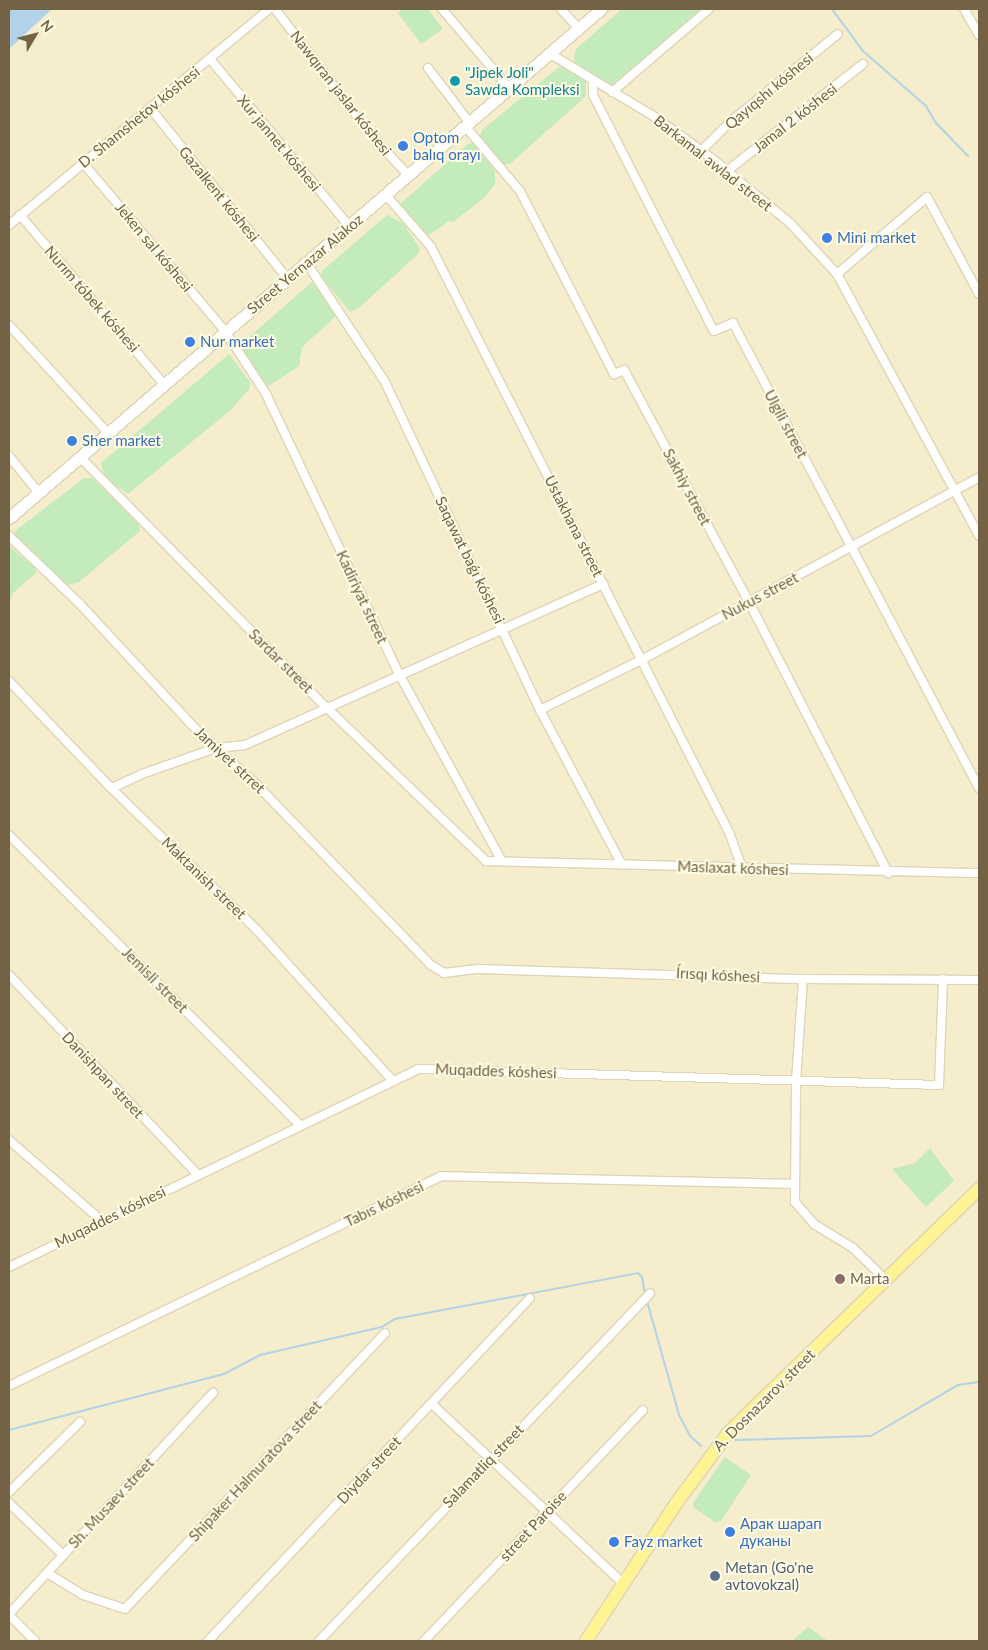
<!DOCTYPE html>
<html>
<head>
<meta charset="utf-8">
<style>
	body { margin:0 }
	#map { position:relative; width:988px; height:1650px; overflow:hidden; background:#fdf9de; font-family:Lato,sans-serif }
	div>[style] { position:absolute }
	.residential>* { inset:0; background:#f5edcc; transform-origin:0 0 }
	.green>* { inset:0; background:#c3ebbc }
	.water>* { inset:0; background:#b2d2e7 }
	.stream>* { height:2px; margin:-1px; padding:0 1px; transform-origin:1px; border-radius:1px; background:#b2d2e7 }
	.roads { filter:drop-shadow(1px 0 #ded4b7) drop-shadow(-1px 0 #ded4b7) drop-shadow(0 1px #ded4b7) drop-shadow(0 -1px #ded4b7) }
	.minor>* { height:8px; margin:-4px; padding:0 4px; transform-origin:4px; border-radius:4px; background:#fff }
	.secondary>* { height:11px; margin:-5.5px; padding:0 5.5px; transform-origin:5.5px; border-radius:5.5px; background:#fff }
	.primary>* { height:12px; margin:-6px; padding:0 6px; transform-origin:6px; border-radius:6px; background:#fff393 }
	.dots>* { width:14px; height:14px; translate:-50% -50%; box-sizing:border-box; border:2px solid #fffce5; border-radius:50% }
	span { translate:-50% -50%; white-space:nowrap; text-align:center; line-height:1.15; -webkit-text-stroke:4px #fffce5; paint-order:stroke }
	.culture-label { font-size:15px; color:#0d838f }
	.left { translate:0 -50%; text-align:left }
	.street-label { font-size:15px; color:#746245 }
	.shop-label { font-size:15px; color:#366cbe }
	.education-label { font-size:15px; color:#785e54 }
	.service-label { font-size:15px; color:#4e5e75 }
	.frame { position:absolute; inset:0; border:10px solid #746245; pointer-events:none }
	.north { position:absolute; left:10px; top:10px; width:50px; height:50px; -webkit-text-stroke:4px #fffce5; paint-order:stroke; rotate:53deg; font-size:14px; font-weight:700; line-height:20px; text-align:center; color:#746245 }
	.north::after { content:''; display:block; margin:auto; width:18px; height:22px; background:#746245; clip-path:polygon(50% 0,100% 100%,50% 72%,0 100%) }
</style>
</head>
<body>
<div id="map">
	<div class="residential">
		<div style="left:9px;top:9px;width:970px;height:1632px"></div>
	</div>
	<div class="green">
		<div style="clip-path:polygon(403px 9px,428px 9px,443px 29px,421px 44px,398px 13px)"></div>
		<div style="clip-path:polygon(622px 9px,701px 9px,613px 86px,575px 62px,574px 56px,577px 48px)"></div>
		<div style="clip-path:polygon(559px 67px,567px 68px,586px 82px,586px 96px,511px 163px,502px 166px,479px 139px,482px 130px)"></div>
		<div style="clip-path:polygon(474px 143px,495px 171px,495px 184px,485px 197px,453px 222px,449px 221px,426px 237px,400px 204px,468px 144px)"></div>
		<div style="clip-path:polygon(387px 215px,403px 223px,420px 249px,418px 254px,360px 307px,350px 312px,321px 276px,322px 271px)"></div>
		<div style="clip-path:polygon(312px 282px,336px 310px,335px 317px,302px 347px,299px 366px,269px 386px,264px 385px,239px 346px)"></div>
		<div style="clip-path:polygon(229px 354px,250px 382px,249px 389px,232px 409px,128px 494px,105px 478px,101px 463px)"></div>
		<div style="clip-path:polygon(84px 478px,92px 478px,138px 523px,140px 531px,79px 582px,64px 586px,15px 537px,15px 531px)"></div>
		<div style="clip-path:polygon(9px 546px,35px 568px,36px 573px,13px 593px,9px 604px)"></div>
		<div style="clip-path:polygon(930px 1148px,954px 1181px,926px 1207px,892px 1169px,915px 1163px)"></div>
		<div style="clip-path:polygon(725px 1457px,751px 1475px,721px 1521px,715px 1522px,694px 1508px,693px 1503px)"></div>
		<div style="clip-path:polygon(808px 1627px,828px 1641px,792px 1641px)"></div>
	</div>
	<div class="water">
		<div style="clip-path:polygon(9px 9px,52px 9px,9px 49px)"></div>
	</div>
	<div class="stream">
		<div style="left:832px;top:9px;width:52px;rotate:53.6deg"></div>
		<div style="left:863px;top:51px;width:84px;rotate:41.1deg"></div>
		<div style="left:926px;top:106px;width:20px;rotate:60deg"></div>
		<div style="left:936px;top:123px;width:46px;rotate:45.9deg"></div>
		<div style="left:647px;top:1301px;width:118px;rotate:74.3deg"></div>
		<div style="left:679px;top:1415px;width:24px;rotate:62deg"></div>
		<div style="left:690px;top:1436px;width:15px;rotate:42deg"></div>
		<div style="left:9px;top:1430px;width:222px;rotate:-14.6deg"></div>
		<div style="left:224px;top:1374px;width:41px;rotate:-27.8deg"></div>
		<div style="left:260px;top:1355px;width:125px;rotate:-12.9deg"></div>
		<div style="left:382px;top:1327px;width:15px;rotate:-32deg"></div>
		<div style="left:395px;top:1319px;width:247px;rotate:-10.7deg"></div>
		<div style="left:638px;top:1273px;width:6px;rotate:45deg"></div>
		<div style="left:642px;top:1277px;width:17px;rotate:80deg"></div>
		<div style="left:735px;top:1440px;width:136px;rotate:-1.7deg"></div>
		<div style="left:871px;top:1436px;width:101px;rotate:-30.4deg"></div>
		<div style="left:958px;top:1385px;width:21px;rotate:-8deg"></div>
	</div>
	<div class="roads">
		<div class="minor">
			<div style="left:275px;top:9px;width:169px;rotate:52.5deg"></div>
			<div style="left:378px;top:143px;width:45px;rotate:46.8deg"></div>
			<div style="left:442px;top:9px;width:104px;rotate:49.7deg"></div>
			<div style="left:561px;top:9px;width:25px;rotate:48deg"></div>
			<div style="left:964px;top:9px;width:30px;rotate:60deg"></div>
			<div style="left:549px;top:53px;width:124px;rotate:31.1deg"></div>
			<div style="left:655px;top:117px;width:73px;rotate:36.1deg"></div>
			<div style="left:714px;top:160px;width:100px;rotate:39.7deg"></div>
			<div style="left:791px;top:224px;width:68px;rotate:47.4deg"></div>
			<div style="left:837px;top:274px;width:298px;rotate:61.5deg"></div>
			<div style="left:210px;top:59px;width:217px;rotate:50.2deg"></div>
			<div style="left:428px;top:68px;width:68px;rotate:52.8deg"></div>
			<div style="left:593px;top:81px;width:14px;rotate:90deg"></div>
			<div style="left:593px;top:95px;width:265px;rotate:62.9deg"></div>
			<div style="left:714px;top:331px;width:21px;rotate:-23deg"></div>
			<div style="left:733px;top:323px;width:526px;rotate:62.12deg"></div>
			<div style="left:612px;top:92px;width:128px;rotate:-40.6deg"></div>
			<div style="left:151px;top:109px;width:217px;rotate:51.2deg"></div>
			<div style="left:465px;top:126px;width:85px;rotate:49.8deg"></div>
			<div style="left:520px;top:191px;width:206px;rotate:62.8deg"></div>
			<div style="left:614px;top:374px;width:11px;rotate:-22deg"></div>
			<div style="left:624px;top:370px;width:264px;rotate:61.7deg"></div>
			<div style="left:749px;top:602px;width:305px;rotate:62.8deg"></div>
			<div style="left:701px;top:151px;width:41px;rotate:-45deg"></div>
			<div style="left:730px;top:122px;width:139px;rotate:-39.2deg"></div>
			<div style="left:83px;top:163px;width:220px;rotate:49.8deg"></div>
			<div style="left:225px;top:331px;width:75px;rotate:56.9deg"></div>
			<div style="left:266px;top:394px;width:310px;rotate:64.6deg"></div>
			<div style="left:399px;top:674px;width:213px;rotate:61.2deg"></div>
			<div style="left:727px;top:171px;width:173px;rotate:-38.2deg"></div>
			<div style="left:386px;top:195px;width:69px;rotate:49.1deg"></div>
			<div style="left:431px;top:247px;width:657px;rotate:63.01deg"></div>
			<div style="left:729px;top:832px;width:38px;rotate:70deg"></div>
			<div style="left:20px;top:215px;width:222px;rotate:49.6deg"></div>
			<div style="left:9px;top:225px;width:338px;rotate:-39.7deg"></div>
			<div style="left:306px;top:262px;width:144px;rotate:56.6deg"></div>
			<div style="left:385px;top:382px;width:363px;rotate:64.7deg"></div>
			<div style="left:540px;top:710px;width:175px;rotate:62.1deg"></div>
			<div style="left:837px;top:274px;width:118px;rotate:-40.5deg"></div>
			<div style="left:927px;top:197px;width:110px;rotate:61.8deg"></div>
			<div style="left:9px;top:325px;width:147px;rotate:47.5deg"></div>
			<div style="left:9px;top:456px;width:46px;rotate:51.1deg"></div>
			<div style="left:80px;top:457px;width:351px;rotate:45.5deg"></div>
			<div style="left:326px;top:707px;width:222px;rotate:43.9deg"></div>
			<div style="left:486px;top:861px;width:493px;rotate:1.4deg"></div>
			<div style="left:9px;top:536px;width:97px;rotate:43.7deg"></div>
			<div style="left:79px;top:603px;width:187px;rotate:47.2deg"></div>
			<div style="left:206px;top:740px;width:67px;rotate:41.3deg"></div>
			<div style="left:256px;top:784px;width:252px;rotate:46deg"></div>
			<div style="left:431px;top:965px;width:15px;rotate:32deg"></div>
			<div style="left:444px;top:973px;width:34px;rotate:-7deg"></div>
			<div style="left:478px;top:969px;width:325px;rotate:1.8deg"></div>
			<div style="left:803px;top:979px;width:176px;rotate:0.3deg"></div>
			<div style="left:9px;top:681px;width:144px;rotate:46.4deg"></div>
			<div style="left:108px;top:785px;width:208px;rotate:44.2deg"></div>
			<div style="left:257px;top:930px;width:203px;rotate:48deg"></div>
			<div style="left:540px;top:710px;width:115px;rotate:-26.3deg"></div>
			<div style="left:643px;top:659px;width:382px;rotate:-28.4deg"></div>
			<div style="left:112px;top:788px;width:33px;rotate:-25deg"></div>
			<div style="left:142px;top:774px;width:78px;rotate:-19.4deg"></div>
			<div style="left:216px;top:748px;width:29px;rotate:-6deg"></div>
			<div style="left:245px;top:745px;width:393px;rotate:-24.2deg"></div>
			<div style="left:9px;top:835px;width:412px;rotate:44.9deg"></div>
			<div style="left:9px;top:975px;width:275px;rotate:46.6deg"></div>
			<div style="left:803px;top:979px;width:104px;rotate:93.9deg"></div>
			<div style="left:796px;top:1083px;width:119px;rotate:90.5deg"></div>
			<div style="left:795px;top:1202px;width:29px;rotate:49deg"></div>
			<div style="left:814px;top:1224px;width:46px;rotate:31.6deg"></div>
			<div style="left:853px;top:1248px;width:46px;rotate:44.1deg"></div>
			<div style="left:9px;top:1140px;width:123px;rotate:41.1deg"></div>
			<div style="left:9px;top:1267px;width:454px;rotate:-25.8deg"></div>
			<div style="left:418px;top:1069px;width:521px;rotate:1.76deg"></div>
			<div style="left:939px;top:1085px;width:106px;rotate:-87.8deg"></div>
			<div style="left:9px;top:1386px;width:480px;rotate:-25.9deg"></div>
			<div style="left:441px;top:1176px;width:353px;rotate:1.3deg"></div>
			<div style="left:432px;top:1404px;width:263px;rotate:43.2deg"></div>
			<div style="left:9px;top:1492px;width:100px;rotate:-44.6deg"></div>
			<div style="left:9px;top:1503px;width:75px;rotate:43.9deg"></div>
			<div style="left:47px;top:1573px;width:42px;rotate:31.4deg"></div>
			<div style="left:83px;top:1595px;width:44px;rotate:18.4deg"></div>
			<div style="left:125px;top:1609px;width:379px;rotate:-46.7deg"></div>
			<div style="left:9px;top:1614px;width:301px;rotate:-47.3deg"></div>
			<div style="left:9px;top:1615px;width:37px;rotate:45deg"></div>
			<div style="left:208px;top:1641px;width:470px;rotate:-46.8deg"></div>
			<div style="left:319px;top:1641px;width:480px;rotate:-46.4deg"></div>
			<div style="left:424px;top:1641px;width:318px;rotate:-46.5deg"></div>
		</div>
		<div class="secondary">
			<div style="left:9px;top:518px;width:781px;rotate:-40.69deg"></div>
		</div>
		<div class="primary">
			<div style="left:586px;top:1641px;width:166px;rotate:-56.8deg"></div>
			<div style="left:677px;top:1502px;width:87px;rotate:-53.4deg"></div>
			<div style="left:729px;top:1432px;width:349px;rotate:-44.2deg"></div>
		</div>
	</div>
	<div class="dots">
		<div style="left:455px;top:81px;background:#0f9aa8"></div>
		<div style="left:403px;top:146px;background:#3f7fe0"></div>
		<div style="left:827px;top:238px;background:#3f7fe0"></div>
		<div style="left:190px;top:342px;background:#3f7fe0"></div>
		<div style="left:72px;top:441px;background:#3f7fe0"></div>
		<div style="left:840px;top:1279px;background:#8d6e63"></div>
		<div style="left:730px;top:1532px;background:#3f7fe0"></div>
		<div style="left:614px;top:1542px;background:#3f7fe0"></div>
		<div style="left:715px;top:1576px;background:#5c6f8a"></div>
	</div>
	<div class="culture-label">
		<span class="left" style="left:465px;top:81px">"Jipek Joli"<br>Sawda Kompleksi</span>
	</div>
	<div class="street-label">
		<span style="left:769px;top:91px;rotate:-40deg">Qayıqshı kóshesi</span>
		<span style="left:341px;top:93px;rotate:52deg">Nawqıran jaslar kóshesi</span>
		<span style="left:139px;top:117px;rotate:-39deg">D. Shamshetov kóshesi</span>
		<span style="left:795px;top:118px;rotate:-38deg">Jamal 2 kóshesi</span>
		<span style="left:279px;top:143px;rotate:50deg">Xur jannet kóshesi</span>
		<span style="left:713px;top:163px;rotate:38deg">Barkamal awlad street</span>
		<span style="left:219px;top:194px;rotate:51deg">Gazalkent kóshesi</span>
		<span style="left:154px;top:247px;rotate:50deg">Jeken sal kóshesi</span>
		<span style="left:305px;top:264px;rotate:-40deg">Street Yernazar Alakoz</span>
		<span style="left:92px;top:299px;rotate:49deg">Nurım tóbek kóshesi</span>
		<span style="left:786px;top:424px;rotate:62deg">Ulgili street</span>
		<span style="left:687px;top:487px;rotate:62deg">Sakhiy street</span>
		<span style="left:574px;top:526px;rotate:63deg">Ustakhana street</span>
		<span style="left:470px;top:560px;rotate:64deg">Saqawat baǵı kóshesi</span>
		<span style="left:760px;top:596px;rotate:-28deg">Nukus street</span>
		<span style="left:362px;top:597px;rotate:65deg">Kadiriyat street</span>
		<span style="left:281px;top:661px;rotate:45deg">Sardar street</span>
		<span style="left:230px;top:760px;rotate:43deg">Jamiyet strret</span>
		<span style="left:733px;top:868px;rotate:2deg">Maslaxat kóshesi</span>
		<span style="left:204px;top:878px;rotate:44deg">Maktanish street</span>
		<span style="left:718px;top:975px;rotate:3deg">Írısqı kóshesi</span>
		<span style="left:155px;top:980px;rotate:45deg">Jemisli street</span>
		<span style="left:496px;top:1071px;rotate:2deg">Muqaddes kóshesi</span>
		<span style="left:103px;top:1075px;rotate:47deg">Danishpan street</span>
		<span style="left:384px;top:1204px;rotate:-26deg">Tabıs kóshesi</span>
		<span style="left:110px;top:1217px;rotate:-26deg">Muqaddes kóshesi</span>
		<span style="left:764px;top:1400px;rotate:-45deg">A. Dosnazarov street</span>
		<span style="left:483px;top:1466px;rotate:-46deg">Salamatliq street</span>
		<span style="left:369px;top:1470px;rotate:-47deg">Diydar street</span>
		<span style="left:255px;top:1471px;rotate:-47deg">Shipaker Halmuratova street</span>
		<span style="left:111px;top:1503px;rotate:-47deg">Sh. Musaev street</span>
		<span style="left:533px;top:1526px;rotate:-47deg">street Paroise</span>
	</div>
	<div class="shop-label">
		<span class="left" style="left:413px;top:146px">Optom<br>balıq orayı</span>
		<span class="left" style="left:837px;top:238px">Mini market</span>
		<span class="left" style="left:200px;top:342px">Nur market</span>
		<span class="left" style="left:82px;top:441px">Sher market</span>
		<span class="left" style="left:740px;top:1532px">Арак шарап<br>дуканы</span>
		<span class="left" style="left:624px;top:1542px">Fayz market</span>
	</div>
	<div class="education-label">
		<span class="left" style="left:850px;top:1279px">Marta</span>
	</div>
	<div class="service-label">
		<span class="left" style="left:725px;top:1576px">Metan (Go'ne<br>avtovokzal)</span>
	</div>
	<div class="frame"></div>
	<div class="north">N</div>
</div>
</body>
</html>
